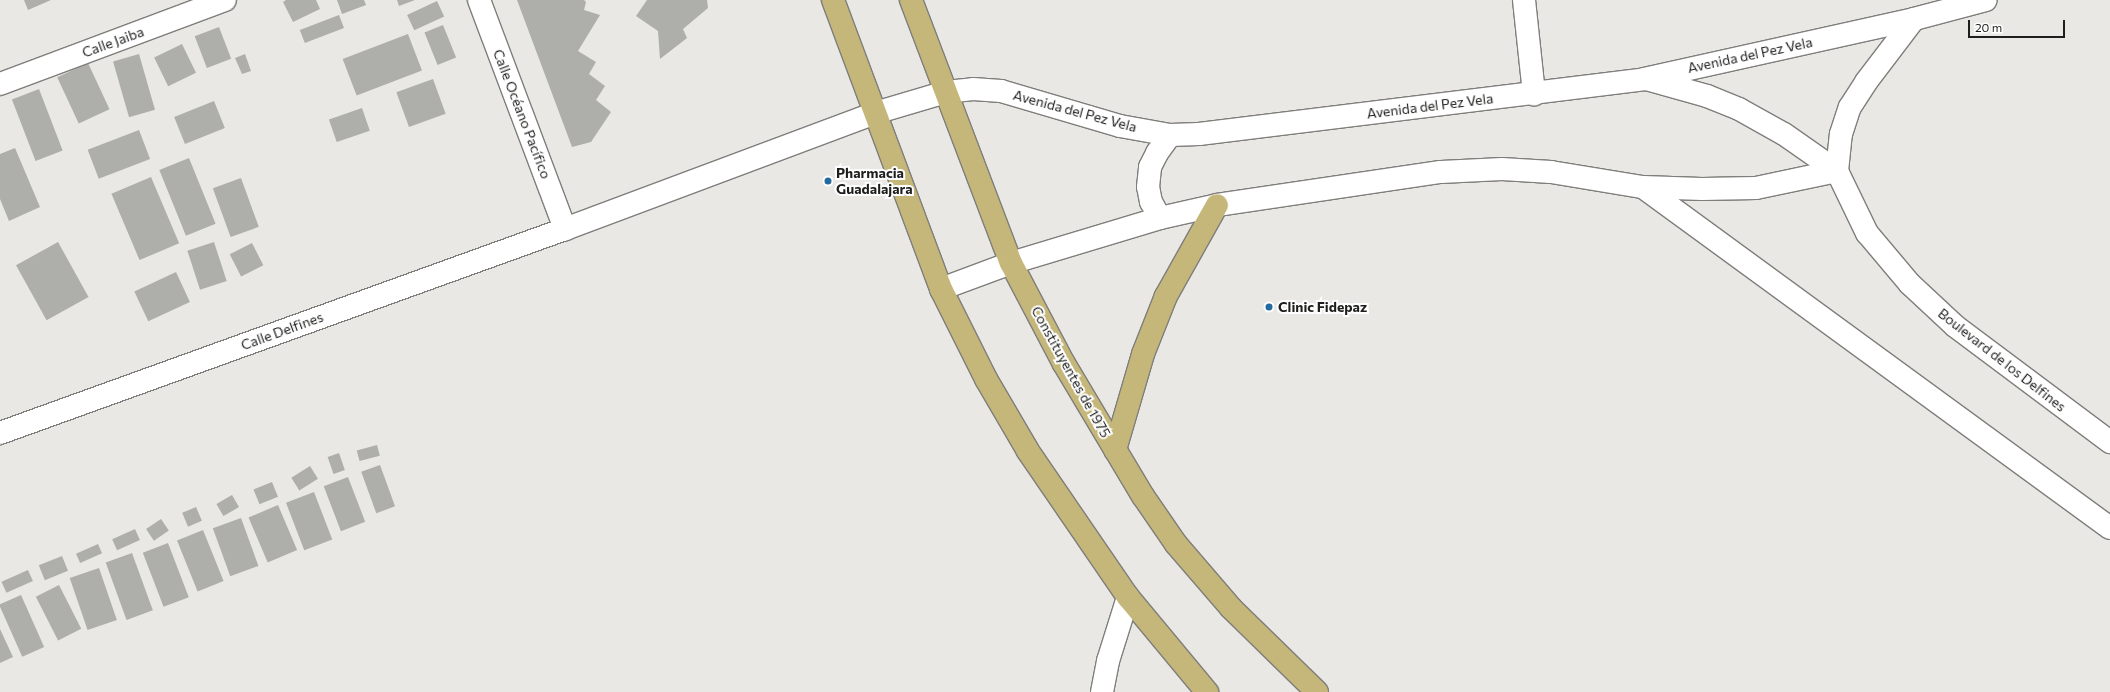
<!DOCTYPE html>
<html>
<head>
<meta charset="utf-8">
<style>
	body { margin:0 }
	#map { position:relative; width:2110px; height:692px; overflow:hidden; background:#e9e8e5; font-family:Commissioner,sans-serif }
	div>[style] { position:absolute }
	.building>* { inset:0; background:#aeaeaa; transform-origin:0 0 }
	.roads { filter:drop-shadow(1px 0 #7f7e7b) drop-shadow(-1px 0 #7f7e7b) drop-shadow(0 1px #7f7e7b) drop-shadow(0 -1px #7f7e7b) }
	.street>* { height:22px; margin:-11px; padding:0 11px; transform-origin:11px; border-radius:11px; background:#fff }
	.primary>* { height:22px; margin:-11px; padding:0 11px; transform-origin:11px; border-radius:11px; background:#c5b77a }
	.dots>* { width:11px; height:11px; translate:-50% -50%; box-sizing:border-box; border:2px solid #fff; border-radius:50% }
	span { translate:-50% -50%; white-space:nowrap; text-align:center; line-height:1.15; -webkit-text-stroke:4px #fff; paint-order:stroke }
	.street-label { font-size:14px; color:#1e1e1d }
	.poi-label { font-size:14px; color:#1e1e1d; font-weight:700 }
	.left { translate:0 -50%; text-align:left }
	.scale { position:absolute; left:1968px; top:20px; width:97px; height:18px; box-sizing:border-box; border:2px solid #1e1e1d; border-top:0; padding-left:5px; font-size:12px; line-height:14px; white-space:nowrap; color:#1e1e1d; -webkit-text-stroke:3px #fff; paint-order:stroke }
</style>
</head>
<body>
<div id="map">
	<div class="building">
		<div style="clip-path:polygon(24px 0,51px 0,28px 10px)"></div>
		<div style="clip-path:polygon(286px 0,316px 0,320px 9px,293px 22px,283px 2px)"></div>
		<div style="clip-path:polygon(337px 0,364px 0,366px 5px,342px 14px)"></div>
		<div style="clip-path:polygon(397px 0,415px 0,399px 6px)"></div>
		<div style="clip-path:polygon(517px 0,584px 0,586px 2px,584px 10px,600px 15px,578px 51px,596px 62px,589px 74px,605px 86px,596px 100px,611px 112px,591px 142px,572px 147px)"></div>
		<div style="clip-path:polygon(647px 0,707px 0,708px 8px,683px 29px,687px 38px,660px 59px,658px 31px,636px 16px)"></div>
		<div style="left:437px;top:1px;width:17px;height:33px;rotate:65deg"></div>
		<div style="left:339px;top:15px;width:14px;height:42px;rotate:69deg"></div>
		<div style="left:443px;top:25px;width:35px;height:20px;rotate:68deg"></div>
		<div style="left:219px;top:27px;width:34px;height:26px;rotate:69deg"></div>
		<div style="left:408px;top:34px;width:39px;height:70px;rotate:69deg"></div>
		<div style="left:182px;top:44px;width:32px;height:31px;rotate:64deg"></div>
		<div style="left:139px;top:54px;width:58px;height:27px;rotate:74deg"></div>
		<div style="clip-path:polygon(245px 54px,251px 71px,242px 74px,235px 58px)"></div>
		<div style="left:88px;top:63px;width:51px;height:34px;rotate:65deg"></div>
		<div style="left:433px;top:79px;width:37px;height:39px;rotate:70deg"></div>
		<div style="left:39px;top:89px;width:66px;height:29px;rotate:69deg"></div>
		<div style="left:214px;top:101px;width:29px;height:43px;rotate:68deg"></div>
		<div style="left:362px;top:108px;width:24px;height:35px;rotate:71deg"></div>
		<div style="left:139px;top:130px;width:31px;height:55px;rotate:69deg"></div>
		<div style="clip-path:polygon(15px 148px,40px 207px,9px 221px,0 199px,0 154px)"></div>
		<div style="left:189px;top:158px;width:71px;height:32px;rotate:68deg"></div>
		<div style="left:151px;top:177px;width:72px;height:43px;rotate:67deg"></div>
		<div style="left:241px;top:178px;width:52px;height:30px;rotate:70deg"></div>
		<div style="left:58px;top:242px;width:63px;height:48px;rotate:61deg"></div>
		<div style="left:214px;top:242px;width:41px;height:28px;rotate:72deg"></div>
		<div style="left:252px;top:243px;width:25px;height:25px;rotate:63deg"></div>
		<div style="left:176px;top:272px;width:33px;height:46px;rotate:65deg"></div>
		<div style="left:377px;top:445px;width:11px;height:21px;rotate:75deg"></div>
		<div style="left:339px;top:453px;width:18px;height:12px;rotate:71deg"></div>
		<div style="left:380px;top:465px;width:44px;height:20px;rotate:70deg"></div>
		<div style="left:310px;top:466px;width:15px;height:22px;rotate:58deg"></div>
		<div style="left:348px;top:477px;width:48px;height:26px;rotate:69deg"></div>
		<div style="left:272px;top:482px;width:16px;height:20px;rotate:68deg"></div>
		<div style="left:314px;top:492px;width:51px;height:30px;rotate:69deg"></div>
		<div style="left:232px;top:495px;width:14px;height:18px;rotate:60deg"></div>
		<div style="left:278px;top:505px;width:49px;height:32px;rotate:67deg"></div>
		<div style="left:196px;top:507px;width:15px;height:15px;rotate:67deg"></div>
		<div style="left:241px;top:518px;width:51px;height:30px;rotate:70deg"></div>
		<div style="left:161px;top:519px;width:14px;height:18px;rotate:56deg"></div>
		<div style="left:135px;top:529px;width:12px;height:25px;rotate:66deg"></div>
		<div style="left:203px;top:530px;width:55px;height:28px;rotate:68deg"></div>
		<div style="left:168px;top:543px;width:58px;height:27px;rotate:69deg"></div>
		<div style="left:98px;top:544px;width:10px;height:24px;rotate:66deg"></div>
		<div style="left:132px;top:553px;width:61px;height:28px;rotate:70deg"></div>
		<div style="left:62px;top:556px;width:16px;height:25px;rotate:68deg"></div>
		<div style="left:99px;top:568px;width:55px;height:31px;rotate:71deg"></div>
		<div style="left:28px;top:570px;width:12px;height:29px;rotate:66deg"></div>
		<div style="left:59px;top:585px;width:49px;height:26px;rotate:63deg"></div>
		<div style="left:21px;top:595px;width:57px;height:24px;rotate:66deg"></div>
		<div style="clip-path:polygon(0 629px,13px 657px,0 663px)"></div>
	</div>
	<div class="roads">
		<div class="street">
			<div style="left:479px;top:0;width:245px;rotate:69.4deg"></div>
			<div style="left:1524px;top:0;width:95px;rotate:83.9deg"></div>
			<div style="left:1646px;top:79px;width:63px;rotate:15.6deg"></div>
			<div style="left:1707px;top:96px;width:35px;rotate:22deg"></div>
			<div style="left:1739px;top:109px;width:51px;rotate:29.1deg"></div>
			<div style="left:1784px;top:134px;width:65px;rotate:34.9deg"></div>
			<div style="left:1837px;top:171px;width:69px;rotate:64.2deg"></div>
			<div style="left:1867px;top:233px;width:67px;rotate:49.9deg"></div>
			<div style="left:1910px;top:284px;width:62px;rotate:43deg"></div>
			<div style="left:1955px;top:326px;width:194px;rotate:36.8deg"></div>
			<div style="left:0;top:84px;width:240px;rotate:-20.5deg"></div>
			<div style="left:1643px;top:187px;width:578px;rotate:36.14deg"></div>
			<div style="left:1160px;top:218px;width:18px;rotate:-119deg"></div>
			<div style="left:1151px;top:202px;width:15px;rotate:-101deg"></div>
			<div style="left:1148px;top:187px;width:20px;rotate:-84deg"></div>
			<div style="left:1150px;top:167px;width:16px;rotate:-63deg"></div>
			<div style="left:1157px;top:153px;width:22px;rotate:-54deg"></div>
			<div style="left:941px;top:289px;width:75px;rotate:-20.4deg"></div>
			<div style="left:1011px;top:263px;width:156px;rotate:-16.8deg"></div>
			<div style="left:1160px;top:218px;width:58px;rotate:-12.8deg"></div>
			<div style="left:1217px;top:205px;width:226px;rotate:-8.4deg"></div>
			<div style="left:1441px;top:172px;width:61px;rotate:-2.8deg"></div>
			<div style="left:1502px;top:169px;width:49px;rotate:3.5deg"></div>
			<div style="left:1551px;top:172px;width:93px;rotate:9.3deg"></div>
			<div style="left:1643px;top:187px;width:59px;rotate:1.9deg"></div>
			<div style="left:1702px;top:189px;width:54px;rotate:-1.1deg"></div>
			<div style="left:1756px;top:188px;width:83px;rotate:-11.9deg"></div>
			<div style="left:1837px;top:171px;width:37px;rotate:-84deg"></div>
			<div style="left:1841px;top:134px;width:28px;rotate:-72deg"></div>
			<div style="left:1850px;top:107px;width:30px;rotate:-57deg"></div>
			<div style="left:1866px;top:82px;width:79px;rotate:-52.7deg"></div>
			<div style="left:0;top:433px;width:601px;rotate:-19.85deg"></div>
			<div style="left:565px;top:229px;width:331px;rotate:-20.5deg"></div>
			<div style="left:875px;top:113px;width:74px;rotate:-16.5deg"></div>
			<div style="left:946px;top:92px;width:27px;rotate:-6deg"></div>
			<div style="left:973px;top:89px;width:28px;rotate:4deg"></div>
			<div style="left:1001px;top:91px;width:124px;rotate:16.4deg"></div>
			<div style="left:1120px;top:126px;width:51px;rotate:10.2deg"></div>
			<div style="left:1170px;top:135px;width:29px;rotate:-2deg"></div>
			<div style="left:1199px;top:134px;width:448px;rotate:-7deg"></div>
			<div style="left:1644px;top:79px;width:277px;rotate:-12.5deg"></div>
			<div style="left:1914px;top:19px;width:74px;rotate:-14.8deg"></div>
			<div style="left:1102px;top:692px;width:32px;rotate:-79deg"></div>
			<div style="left:1108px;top:661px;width:67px;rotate:-72.6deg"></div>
		</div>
		<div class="primary">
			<div style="left:833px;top:0;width:309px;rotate:69.5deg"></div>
			<div style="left:941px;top:289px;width:101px;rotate:63.4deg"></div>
			<div style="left:986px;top:379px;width:83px;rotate:59.7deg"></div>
			<div style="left:1028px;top:451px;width:177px;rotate:55.6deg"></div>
			<div style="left:1128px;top:597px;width:124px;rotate:50.3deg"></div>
			<div style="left:911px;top:0;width:281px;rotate:69.2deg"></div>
			<div style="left:1011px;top:263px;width:112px;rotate:62.3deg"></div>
			<div style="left:1063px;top:362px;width:156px;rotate:59.2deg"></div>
			<div style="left:1143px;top:496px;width:58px;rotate:55.5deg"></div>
			<div style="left:1176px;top:544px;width:84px;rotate:49.3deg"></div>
			<div style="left:1231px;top:608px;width:120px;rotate:44.3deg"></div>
			<div style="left:1115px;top:450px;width:100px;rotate:-73.7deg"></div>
			<div style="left:1143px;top:354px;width:62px;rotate:-68.4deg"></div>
			<div style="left:1166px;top:296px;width:104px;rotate:-60.7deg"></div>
		</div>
	</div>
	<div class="dots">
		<div style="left:828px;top:181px;background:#236a9e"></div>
		<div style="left:1269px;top:307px;background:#236a9e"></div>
	</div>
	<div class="street-label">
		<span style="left:113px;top:42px;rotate:-20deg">Calle Jaiba</span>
		<span style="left:1750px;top:55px;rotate:-12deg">Avenida del Pez Vela</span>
		<span style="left:1430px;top:106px;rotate:-7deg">Avenida del Pez Vela</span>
		<span style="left:1075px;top:111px;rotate:15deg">Avenida del Pez Vela</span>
		<span style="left:522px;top:114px;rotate:69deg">Calle Océano Pacífico</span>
		<span style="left:282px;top:331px;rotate:-20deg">Calle Delfines</span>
		<span style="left:2002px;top:360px;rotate:38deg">Boulevard de los Delfines</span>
		<span style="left:1071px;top:372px;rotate:61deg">Constituyentes de 1975</span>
	</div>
	<div class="poi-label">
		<span class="left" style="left:836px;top:181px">Pharmacia<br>Guadalajara</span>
		<span class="left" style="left:1278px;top:307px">Clinic Fidepaz</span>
	</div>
	<div class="scale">20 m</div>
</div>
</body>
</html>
